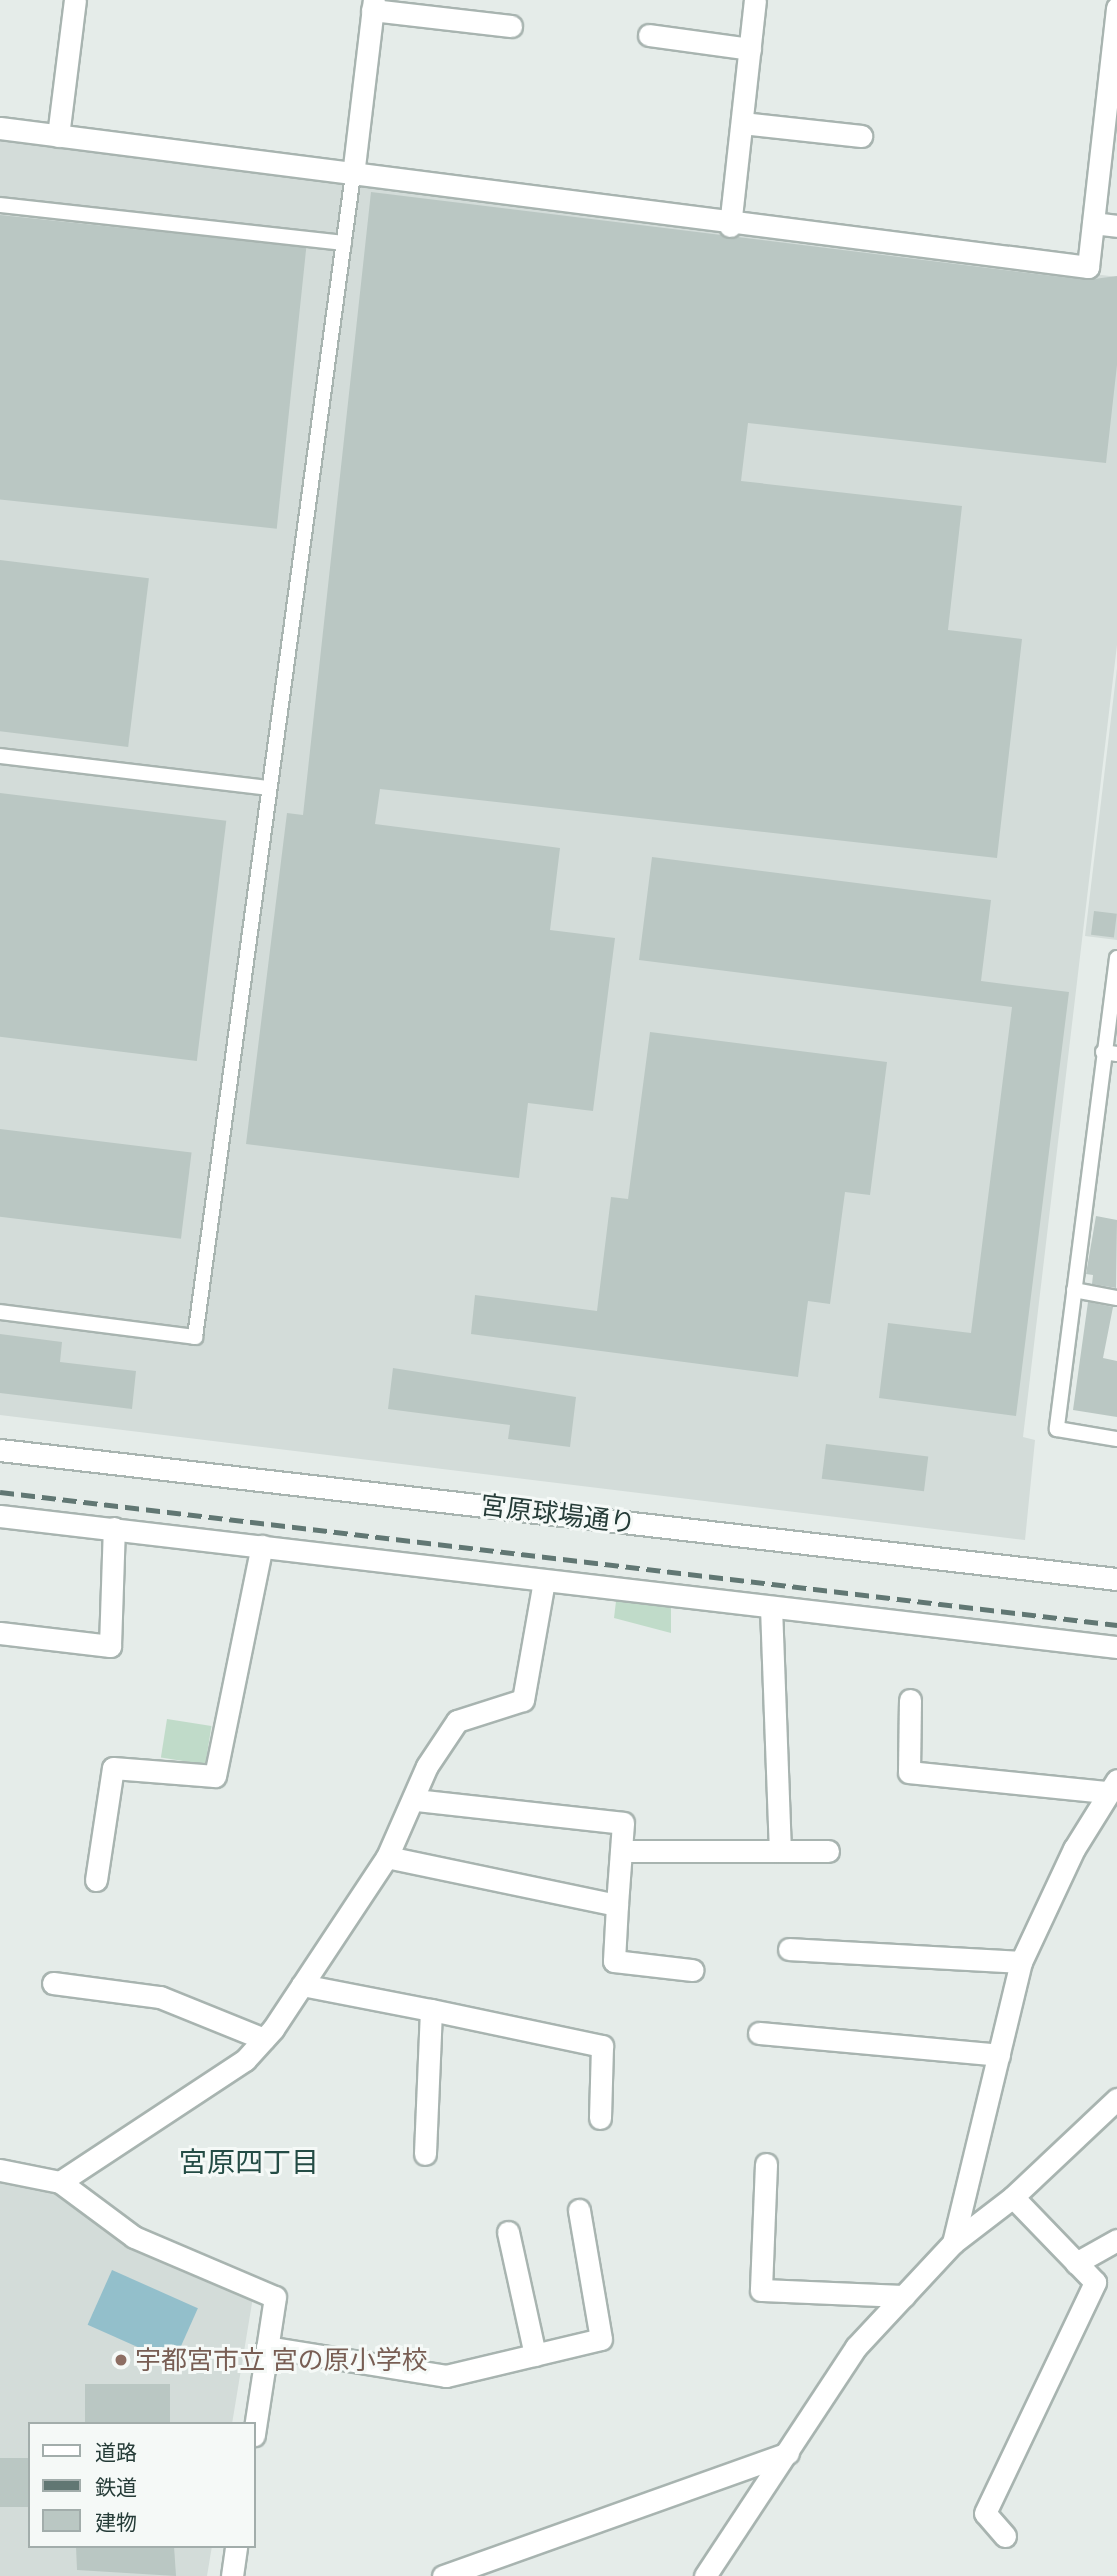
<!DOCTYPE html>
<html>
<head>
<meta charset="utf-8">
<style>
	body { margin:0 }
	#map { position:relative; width:1117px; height:2576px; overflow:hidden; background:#e5ece9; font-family:Mulish,"Noto Sans JP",sans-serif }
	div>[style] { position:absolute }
	.built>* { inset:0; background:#d3dcd9 }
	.green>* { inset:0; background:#c0dbc9; transform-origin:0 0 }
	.water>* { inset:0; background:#93bfcb; transform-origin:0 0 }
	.building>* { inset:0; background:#bac7c3; transform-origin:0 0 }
	.roads { filter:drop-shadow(2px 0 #a8b4b0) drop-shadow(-2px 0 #a8b4b0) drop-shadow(0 2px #a8b4b0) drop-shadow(0 -2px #a8b4b0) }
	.service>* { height:14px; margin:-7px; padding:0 7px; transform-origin:7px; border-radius:7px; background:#fff }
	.minor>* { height:21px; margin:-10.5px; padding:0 10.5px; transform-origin:10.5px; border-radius:10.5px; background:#fff }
	.tertiary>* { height:21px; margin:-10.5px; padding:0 10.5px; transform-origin:10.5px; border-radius:10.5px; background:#fff }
	.rail>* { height:5px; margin-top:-2.5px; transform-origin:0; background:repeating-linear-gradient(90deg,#617773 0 14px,transparent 0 21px) }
	.dots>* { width:19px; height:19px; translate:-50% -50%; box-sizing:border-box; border:4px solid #f5f9f7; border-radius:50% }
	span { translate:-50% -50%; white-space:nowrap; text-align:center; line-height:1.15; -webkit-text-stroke:6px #f5f9f7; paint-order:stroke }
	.street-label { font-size:26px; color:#263c38 }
	.education-label { font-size:26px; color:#785e54 }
	.left { translate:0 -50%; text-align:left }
	.neighbourhood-label { font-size:28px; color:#244c45 }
	.legend { position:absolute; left:28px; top:2422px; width:228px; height:126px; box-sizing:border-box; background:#f5f9f7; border:2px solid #a2adab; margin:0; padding:9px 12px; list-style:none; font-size:21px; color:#263c38 }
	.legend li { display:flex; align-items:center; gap:14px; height:35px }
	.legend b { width:35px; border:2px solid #a2adab }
</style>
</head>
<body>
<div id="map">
	<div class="built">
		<div style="clip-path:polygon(0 131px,1117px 277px,1117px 645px,1023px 1437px,1035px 1440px,1025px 1540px,0 1415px)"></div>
		<div style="clip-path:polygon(1117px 668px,1117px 940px,1085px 936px)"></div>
		<div style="clip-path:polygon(0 2182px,56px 2192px,130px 2247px,253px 2297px,232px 2424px,30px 2424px,30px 2546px,212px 2546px,207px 2576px,0 2576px)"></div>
	</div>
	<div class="green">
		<div style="clip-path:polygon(617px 1593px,671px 1600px,671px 1633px,614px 1618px)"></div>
		<div style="left:167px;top:1719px;width:45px;height:39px;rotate:9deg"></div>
	</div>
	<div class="water">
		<div style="left:112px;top:2270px;width:94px;height:60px;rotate:24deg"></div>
	</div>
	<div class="building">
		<div style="clip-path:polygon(371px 192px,1086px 280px,1117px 276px,1117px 365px,1106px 463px,748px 423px,741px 481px,962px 506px,948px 630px,1022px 639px,997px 858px,380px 789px,375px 824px,560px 848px,550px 930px,615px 938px,593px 1111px,528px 1103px,519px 1178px,246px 1144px,287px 813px,303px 815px)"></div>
		<div style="left:0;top:215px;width:308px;height:283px;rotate:6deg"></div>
		<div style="left:0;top:560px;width:150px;height:170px;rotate:7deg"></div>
		<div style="left:0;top:793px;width:228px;height:242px;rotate:7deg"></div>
		<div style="clip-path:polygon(652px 857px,991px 900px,981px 981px,1069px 992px,1016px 1416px,879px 1398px,888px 1323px,971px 1333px,1012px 1007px,639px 960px)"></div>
		<div style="left:1094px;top:911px;width:23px;height:24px;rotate:7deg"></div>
		<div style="clip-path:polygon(650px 1032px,887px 1062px,870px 1195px,845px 1192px,830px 1304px,808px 1301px,798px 1377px,471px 1334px,475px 1295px,597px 1311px,611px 1197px,628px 1199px)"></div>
		<div style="left:0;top:1129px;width:193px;height:87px;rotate:7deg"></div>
		<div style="clip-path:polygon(1096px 1216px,1117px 1220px,1116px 1288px,1092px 1284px,1093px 1275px,1086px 1274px)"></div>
		<div style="clip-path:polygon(1088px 1302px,1113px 1307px,1103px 1358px,1117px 1361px,1117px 1417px,1073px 1410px)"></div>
		<div style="clip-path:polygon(0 1334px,62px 1342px,60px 1362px,136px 1371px,132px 1409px,0 1393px)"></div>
		<div style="clip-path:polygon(393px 1368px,576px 1397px,570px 1447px,508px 1439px,510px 1425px,388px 1409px)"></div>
		<div style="left:826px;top:1444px;width:103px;height:35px;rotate:7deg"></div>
		<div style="left:85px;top:2384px;width:85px;height:40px"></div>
		<div style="left:30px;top:2458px;width:49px;height:30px;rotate:90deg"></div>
		<div style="clip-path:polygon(76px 2546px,174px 2546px,176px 2576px,77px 2570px)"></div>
	</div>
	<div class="roads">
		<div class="service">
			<div style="left:0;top:205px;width:346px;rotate:6.3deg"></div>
			<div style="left:0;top:756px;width:271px;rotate:6.8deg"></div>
			<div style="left:1117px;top:958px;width:475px;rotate:97.3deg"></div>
			<div style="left:1057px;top:1429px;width:61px;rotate:9.5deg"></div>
			<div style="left:1103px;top:1052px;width:14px;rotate:8deg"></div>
			<div style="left:1074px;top:1290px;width:44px;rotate:10.5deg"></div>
			<div style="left:0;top:1312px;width:197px;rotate:7.3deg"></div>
			<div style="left:195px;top:1337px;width:1173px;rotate:-82.26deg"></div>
		</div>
		<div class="minor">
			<div style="left:372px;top:10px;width:140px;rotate:6.6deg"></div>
			<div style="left:649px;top:35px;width:102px;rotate:7.9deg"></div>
			<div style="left:742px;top:123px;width:120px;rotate:6.2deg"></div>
			<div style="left:0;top:128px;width:1097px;rotate:7.28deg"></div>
			<div style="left:1088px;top:267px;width:261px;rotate:-83.6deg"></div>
			<div style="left:58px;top:136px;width:137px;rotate:-82.9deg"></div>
			<div style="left:353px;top:175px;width:176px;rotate:-83.2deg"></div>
			<div style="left:1093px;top:223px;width:24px;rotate:7deg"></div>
			<div style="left:730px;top:226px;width:227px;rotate:-83.7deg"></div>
			<div style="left:0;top:1516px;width:1125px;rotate:6.69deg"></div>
			<div style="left:771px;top:1607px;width:244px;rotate:87.9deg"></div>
			<div style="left:0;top:1633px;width:111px;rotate:6.7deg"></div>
			<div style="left:110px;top:1646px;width:118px;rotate:-88.1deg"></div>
			<div style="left:910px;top:1700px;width:72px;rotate:90.8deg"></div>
			<div style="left:909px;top:1772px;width:197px;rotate:5.8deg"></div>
			<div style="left:416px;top:1800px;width:208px;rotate:6.3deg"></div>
			<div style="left:623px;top:1823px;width:82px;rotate:94.2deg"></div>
			<div style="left:621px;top:1851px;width:207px"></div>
			<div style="left:387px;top:1857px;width:235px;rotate:11.8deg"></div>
			<div style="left:617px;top:1905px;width:56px;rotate:93.1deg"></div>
			<div style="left:614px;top:1961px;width:79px;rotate:6.6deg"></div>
			<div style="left:96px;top:1880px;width:113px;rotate:-81.4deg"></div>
			<div style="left:113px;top:1768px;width:102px;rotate:4.5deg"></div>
			<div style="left:215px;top:1776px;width:235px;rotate:-78.5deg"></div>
			<div style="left:789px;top:1949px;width:232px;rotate:3.2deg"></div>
			<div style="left:53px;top:1983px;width:108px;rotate:7.5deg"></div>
			<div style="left:160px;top:1997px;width:112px;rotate:22deg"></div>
			<div style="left:302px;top:1985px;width:131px;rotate:11deg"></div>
			<div style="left:431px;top:2010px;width:144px;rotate:92.4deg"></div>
			<div style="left:431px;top:2010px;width:175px;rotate:11.9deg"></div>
			<div style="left:602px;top:2046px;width:72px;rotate:91.6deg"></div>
			<div style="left:759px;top:2033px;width:241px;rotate:5.2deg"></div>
			<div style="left:766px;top:2164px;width:126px;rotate:92.3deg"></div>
			<div style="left:761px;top:2290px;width:143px;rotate:2.4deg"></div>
			<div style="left:0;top:2170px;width:61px;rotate:11.3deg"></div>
			<div style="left:60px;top:2182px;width:92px;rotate:36.6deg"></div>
			<div style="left:134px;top:2237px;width:153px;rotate:23.1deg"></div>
			<div style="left:275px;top:2297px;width:140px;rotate:98.7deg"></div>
			<div style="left:60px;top:2182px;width:222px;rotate:-33.4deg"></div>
			<div style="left:245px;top:2060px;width:42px;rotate:-47.9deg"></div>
			<div style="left:273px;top:2029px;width:206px;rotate:-56.5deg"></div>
			<div style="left:387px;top:1857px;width:99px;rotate:-66.3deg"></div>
			<div style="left:427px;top:1766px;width:54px;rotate:-56.3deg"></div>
			<div style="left:457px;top:1721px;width:69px;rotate:-17.7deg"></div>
			<div style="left:523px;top:1700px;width:121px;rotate:-80deg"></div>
			<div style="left:508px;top:2232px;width:126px;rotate:77.6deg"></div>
			<div style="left:953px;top:2243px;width:289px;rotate:-76.4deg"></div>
			<div style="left:1021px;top:1962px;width:125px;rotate:-64.9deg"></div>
			<div style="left:1074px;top:1849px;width:81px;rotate:-58.1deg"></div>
			<div style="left:1076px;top:2263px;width:47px;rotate:-29.3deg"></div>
			<div style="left:267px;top:2347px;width:181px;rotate:9.2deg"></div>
			<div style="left:446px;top:2376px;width:159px;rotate:-13.4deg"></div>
			<div style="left:601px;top:2339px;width:131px;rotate:-99.7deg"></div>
			<div style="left:1005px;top:2536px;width:30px;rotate:-131deg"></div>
			<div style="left:985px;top:2513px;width:256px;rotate:-64.5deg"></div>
			<div style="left:1095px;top:2282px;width:118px;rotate:-134deg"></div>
			<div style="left:232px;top:2576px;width:30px;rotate:-82deg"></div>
			<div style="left:443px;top:2576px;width:366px;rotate:-19.6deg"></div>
			<div style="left:705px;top:2576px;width:274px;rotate:-56.6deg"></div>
			<div style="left:856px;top:2347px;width:142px;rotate:-47deg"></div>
			<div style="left:953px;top:2243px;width:76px;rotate:-37.5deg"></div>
			<div style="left:1013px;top:2197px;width:143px;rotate:-43.3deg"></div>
		</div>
		<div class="tertiary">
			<div style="left:0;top:1450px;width:1124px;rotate:6.59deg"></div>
		</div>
	</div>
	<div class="rail">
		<div style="left:0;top:1492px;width:1125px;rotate:6.79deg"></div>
	</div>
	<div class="dots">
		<div style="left:121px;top:2360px;background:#8d6e63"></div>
	</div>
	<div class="street-label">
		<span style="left:558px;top:1514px;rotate:7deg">宮原球場通り</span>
	</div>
	<div class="education-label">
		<span class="left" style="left:135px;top:2360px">宇都宮市立 宮の原小学校</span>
	</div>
	<div class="neighbourhood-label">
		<span style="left:249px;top:2162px">宮原四丁目</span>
	</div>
	<ul class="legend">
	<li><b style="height:9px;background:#fff"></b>道路</li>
	<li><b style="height:9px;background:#617773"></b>鉄道</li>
	<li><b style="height:19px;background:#bac7c3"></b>建物</li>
	</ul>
</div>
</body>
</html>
